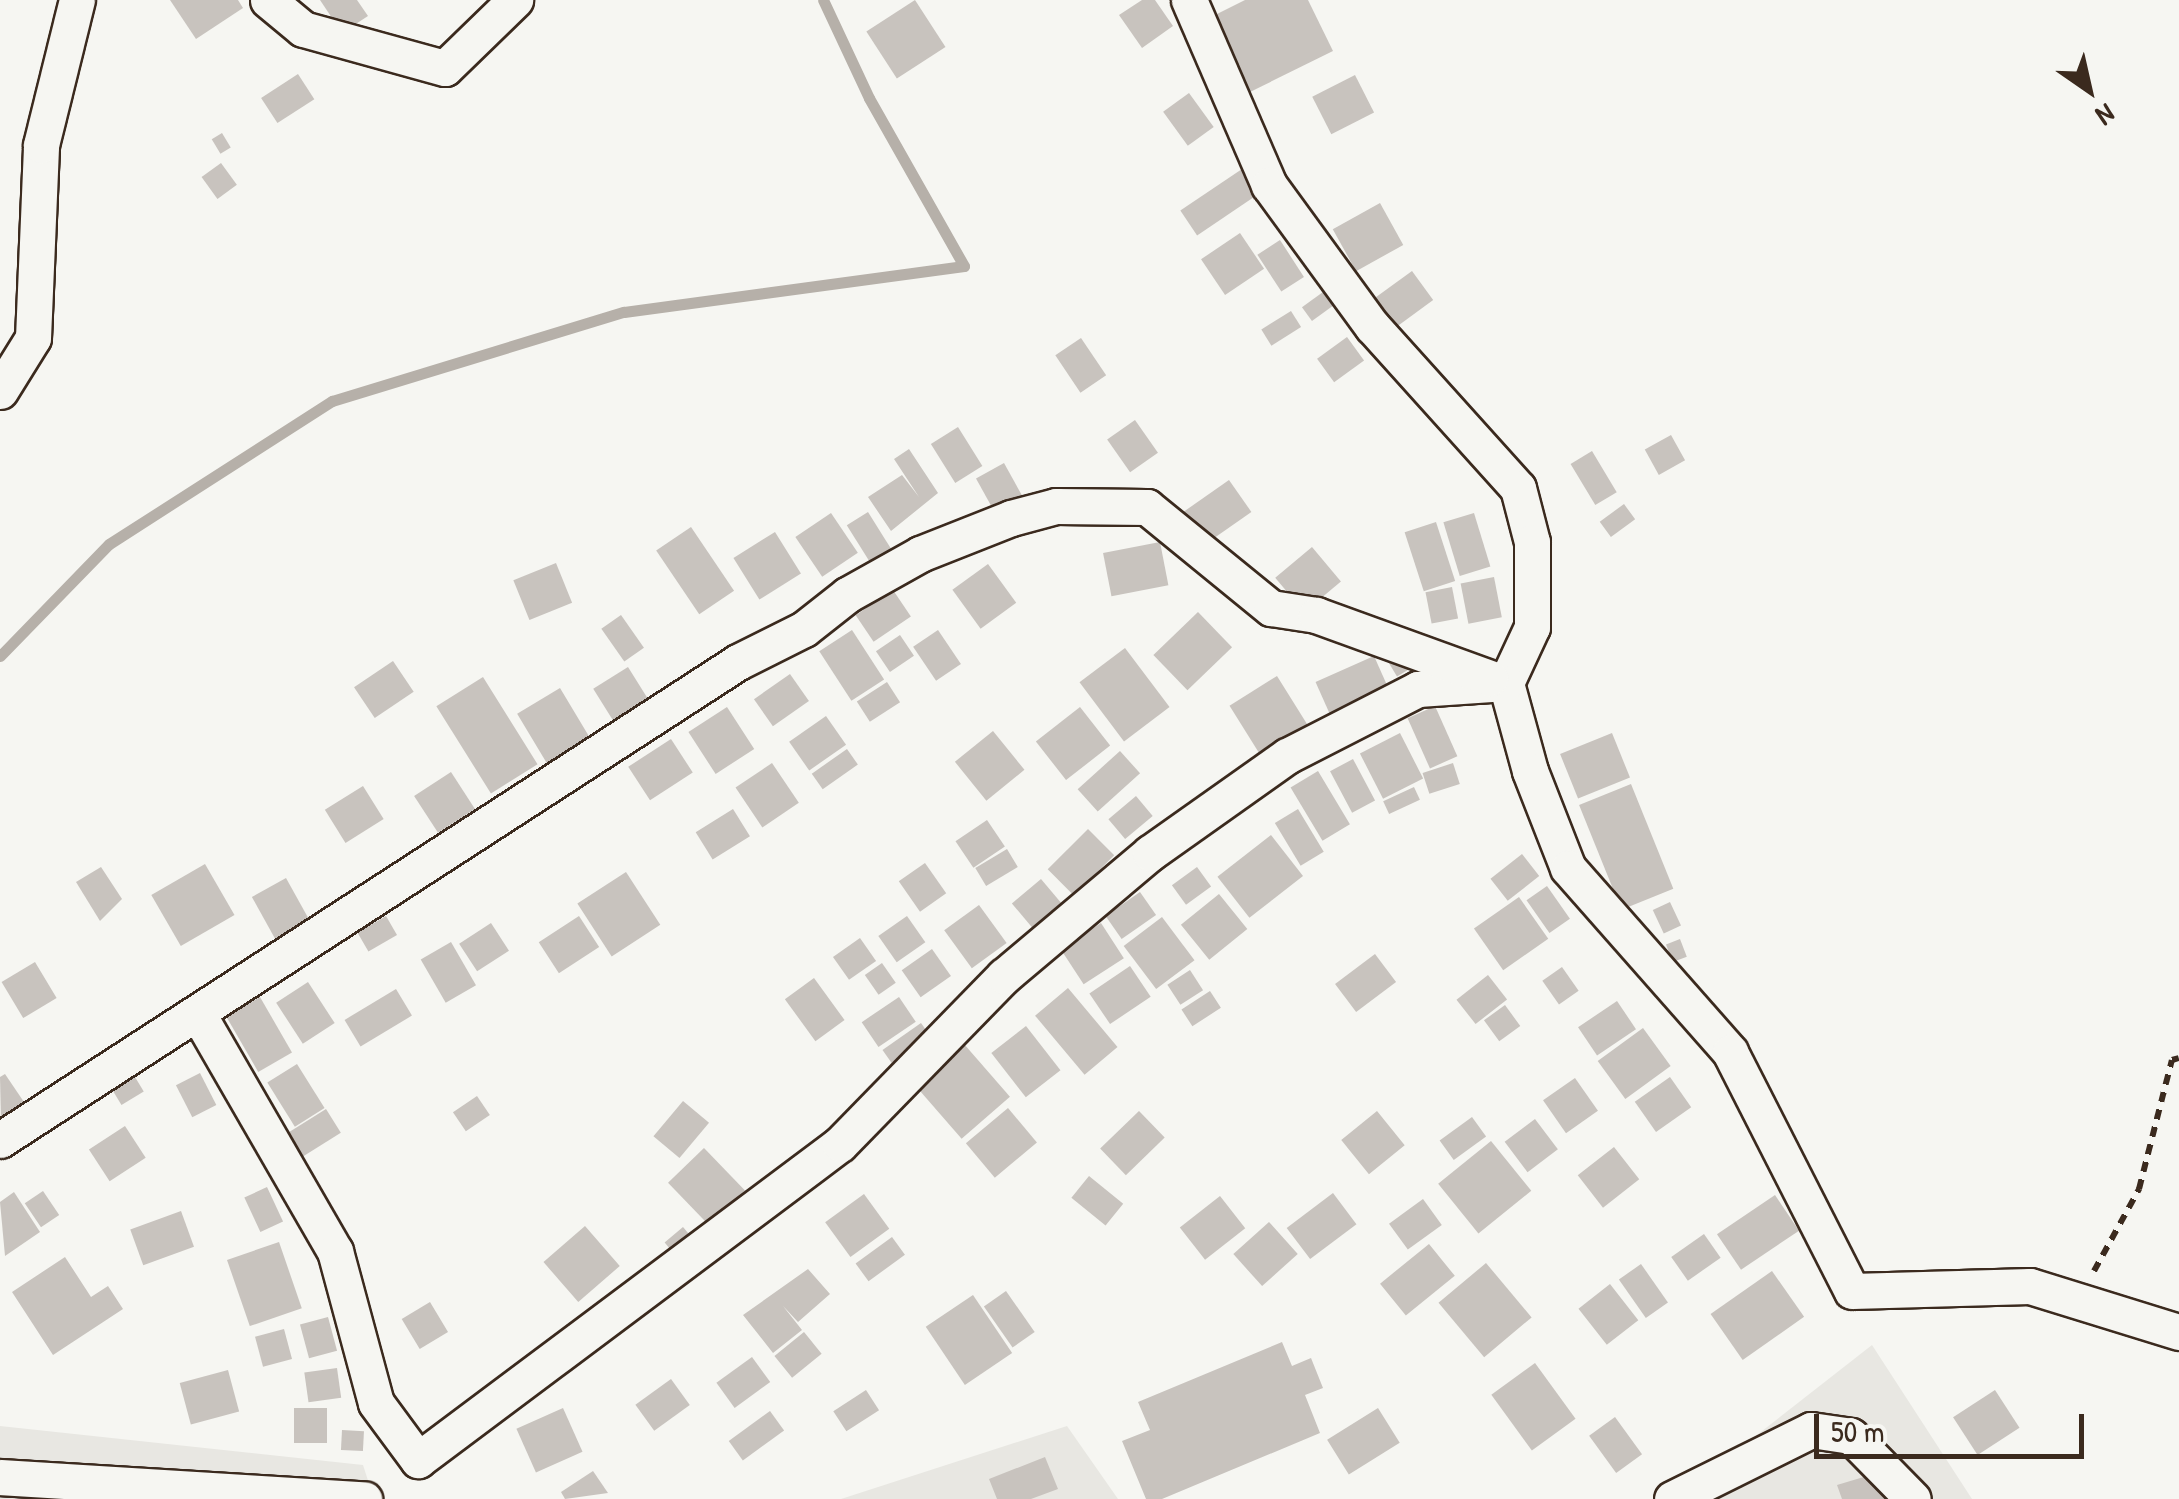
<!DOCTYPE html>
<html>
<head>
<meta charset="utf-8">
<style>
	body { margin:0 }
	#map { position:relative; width:2179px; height:1499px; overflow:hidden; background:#f6f6f2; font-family:"Patrick Hand",sans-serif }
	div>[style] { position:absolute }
	.built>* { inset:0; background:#e8e7e2 }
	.stream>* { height:11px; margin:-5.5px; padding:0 5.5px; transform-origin:5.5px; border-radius:5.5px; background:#b6b0a9 }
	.building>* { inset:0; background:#c8c3be; transform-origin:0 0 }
	.path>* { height:6px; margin-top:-3px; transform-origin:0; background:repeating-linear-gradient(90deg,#3b2a1e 0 10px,transparent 0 18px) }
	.roads { filter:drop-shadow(2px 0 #3b2a1e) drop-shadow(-2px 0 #3b2a1e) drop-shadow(0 2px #3b2a1e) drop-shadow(0 -2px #3b2a1e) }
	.minor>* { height:35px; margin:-17.5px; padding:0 17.5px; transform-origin:17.5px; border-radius:17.5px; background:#f6f6f2 }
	span { translate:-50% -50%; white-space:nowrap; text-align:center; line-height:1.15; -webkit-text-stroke:8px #f6f6f2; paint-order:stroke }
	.north { position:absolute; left:2039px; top:40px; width:100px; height:100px; -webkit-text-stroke:8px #f6f6f2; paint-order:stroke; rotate:146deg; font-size:28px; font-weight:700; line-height:40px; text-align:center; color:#3b2a1e }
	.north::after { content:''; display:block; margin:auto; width:35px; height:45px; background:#3b2a1e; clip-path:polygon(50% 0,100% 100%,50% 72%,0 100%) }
	.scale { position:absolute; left:1814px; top:1414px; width:270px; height:45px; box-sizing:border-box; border:5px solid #3b2a1e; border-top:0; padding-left:12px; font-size:30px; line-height:35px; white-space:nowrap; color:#3b2a1e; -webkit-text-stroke:8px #f6f6f2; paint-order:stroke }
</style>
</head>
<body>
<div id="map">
	<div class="built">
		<div style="clip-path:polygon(1872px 1345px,1972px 1499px,1675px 1499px)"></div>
		<div style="clip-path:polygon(0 1426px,363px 1465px,374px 1499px,0 1499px)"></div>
		<div style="clip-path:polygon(1067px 1426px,1118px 1499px,841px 1499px)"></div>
	</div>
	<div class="stream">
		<div style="left:0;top:656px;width:156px;rotate:-45.8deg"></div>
		<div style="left:109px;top:544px;width:265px;rotate:-32.7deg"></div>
		<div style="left:332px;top:401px;width:305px;rotate:-17deg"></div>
		<div style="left:624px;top:312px;width:343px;rotate:-7.7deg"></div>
		<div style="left:964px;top:266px;width:193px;rotate:-119.5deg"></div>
		<div style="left:869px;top:98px;width:108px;rotate:-115.1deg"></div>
	</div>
	<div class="building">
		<div style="clip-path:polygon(170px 0,238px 0,243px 8px,196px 39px)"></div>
		<div style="clip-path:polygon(320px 0,357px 0,368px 16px,342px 33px)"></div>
		<div style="left:915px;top:0;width:56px;height:58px;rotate:57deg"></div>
		<div style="clip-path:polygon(1142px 0,1155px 0,1173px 26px,1142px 48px,1119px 15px)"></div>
		<div style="clip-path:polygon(1245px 0,1308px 0,1333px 51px,1250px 92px,1213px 16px)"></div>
		<div style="left:298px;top:74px;width:30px;height:44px;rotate:57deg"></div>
		<div style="left:1355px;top:75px;width:42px;height:48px;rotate:63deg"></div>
		<div style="left:1189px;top:93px;width:42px;height:32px;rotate:54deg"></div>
		<div style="left:222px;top:133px;width:17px;height:12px;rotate:59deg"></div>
		<div style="left:221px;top:163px;width:27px;height:24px;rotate:54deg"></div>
		<div style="left:1245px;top:167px;width:30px;height:78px;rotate:56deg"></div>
		<div style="left:1380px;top:203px;width:48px;height:54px;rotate:61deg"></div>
		<div style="left:1240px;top:233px;width:43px;height:47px;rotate:56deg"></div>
		<div style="left:1280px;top:240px;width:44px;height:27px;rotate:57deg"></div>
		<div style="left:1412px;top:271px;width:36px;height:46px;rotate:54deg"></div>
		<div style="left:1323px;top:292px;width:17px;height:26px;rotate:54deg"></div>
		<div style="left:1291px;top:311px;width:19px;height:35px;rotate:58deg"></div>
		<div style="left:1347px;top:337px;width:29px;height:37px;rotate:54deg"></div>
		<div style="left:1081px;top:338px;width:45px;height:31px;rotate:56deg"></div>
		<div style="left:1135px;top:420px;width:40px;height:34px;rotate:55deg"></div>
		<div style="left:958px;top:427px;width:46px;height:32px;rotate:58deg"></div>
		<div style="left:1671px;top:435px;width:29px;height:30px;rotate:61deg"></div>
		<div style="clip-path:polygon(909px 449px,938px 493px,891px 531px,868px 497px,902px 475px,919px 497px,894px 459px)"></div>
		<div style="left:1592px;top:451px;width:48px;height:25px;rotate:59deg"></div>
		<div style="left:1004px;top:463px;width:38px;height:32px;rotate:61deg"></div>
		<div style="left:1229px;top:480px;width:39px;height:62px;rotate:55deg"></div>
		<div style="left:1624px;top:504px;width:19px;height:30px;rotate:54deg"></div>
		<div style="left:868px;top:512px;width:52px;height:25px;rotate:58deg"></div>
		<div style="left:831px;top:513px;width:48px;height:43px;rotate:56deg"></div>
		<div style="left:1474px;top:513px;width:56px;height:32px;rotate:73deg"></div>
		<div style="left:1436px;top:522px;width:62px;height:33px;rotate:72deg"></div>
		<div style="left:691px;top:527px;width:77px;height:42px;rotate:56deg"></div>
		<div style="left:775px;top:532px;width:49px;height:49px;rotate:58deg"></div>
		<div style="left:1160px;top:542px;width:44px;height:58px;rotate:79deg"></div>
		<div style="left:1312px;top:547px;width:45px;height:48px;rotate:50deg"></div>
		<div style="left:556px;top:563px;width:43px;height:46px;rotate:68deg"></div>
		<div style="left:988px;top:564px;width:48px;height:44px;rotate:54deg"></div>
		<div style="left:1494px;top:577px;width:41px;height:34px;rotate:79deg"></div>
		<div style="left:1452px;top:587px;width:32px;height:27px;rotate:79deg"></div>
		<div style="left:893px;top:590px;width:32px;height:45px;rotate:56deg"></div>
		<div style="left:1198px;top:612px;width:49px;height:62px;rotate:46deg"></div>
		<div style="left:621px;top:615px;width:40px;height:24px;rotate:55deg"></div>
		<div style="left:852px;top:630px;width:59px;height:39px;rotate:57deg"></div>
		<div style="left:938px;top:630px;width:41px;height:30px;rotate:56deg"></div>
		<div style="left:900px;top:635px;width:25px;height:29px;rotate:56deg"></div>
		<div style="left:1125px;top:648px;width:74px;height:57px;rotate:53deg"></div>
		<div style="left:1398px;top:649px;width:23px;height:15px;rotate:59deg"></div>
		<div style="left:1374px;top:656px;width:43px;height:64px;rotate:66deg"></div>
		<div style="left:393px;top:661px;width:37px;height:47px;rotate:56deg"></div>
		<div style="left:628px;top:667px;width:44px;height:41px;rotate:58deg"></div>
		<div style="left:790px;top:674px;width:33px;height:44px;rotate:55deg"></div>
		<div style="left:1277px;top:676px;width:64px;height:56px;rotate:58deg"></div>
		<div style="left:483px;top:677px;width:103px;height:55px;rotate:58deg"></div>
		<div style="left:887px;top:682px;width:24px;height:36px;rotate:57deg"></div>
		<div style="left:560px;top:688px;width:62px;height:50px;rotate:59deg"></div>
		<div style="left:1435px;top:706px;width:55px;height:30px;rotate:66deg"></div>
		<div style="left:727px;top:707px;width:50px;height:46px;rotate:57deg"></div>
		<div style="left:1080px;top:707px;width:49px;height:56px;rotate:52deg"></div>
		<div style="left:826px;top:716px;width:35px;height:45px;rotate:55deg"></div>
		<div style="left:993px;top:731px;width:50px;height:49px;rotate:51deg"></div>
		<div style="left:1400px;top:733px;width:51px;height:45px;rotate:63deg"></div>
		<div style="left:1612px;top:733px;width:48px;height:56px;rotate:68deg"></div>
		<div style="left:671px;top:739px;width:40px;height:51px;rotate:57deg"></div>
		<div style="left:847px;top:749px;width:19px;height:43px;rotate:55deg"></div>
		<div style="left:1120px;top:751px;width:30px;height:57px;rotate:48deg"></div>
		<div style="left:1353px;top:759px;width:47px;height:26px;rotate:62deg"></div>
		<div style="left:772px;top:763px;width:48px;height:44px;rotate:56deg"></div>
		<div style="left:1453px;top:763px;width:22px;height:32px;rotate:72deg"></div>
		<div style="left:1318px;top:771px;width:62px;height:32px;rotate:59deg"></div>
		<div style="left:451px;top:772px;width:44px;height:44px;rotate:57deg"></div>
		<div style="left:1631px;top:784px;width:113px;height:56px;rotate:68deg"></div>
		<div style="left:363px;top:786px;width:39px;height:45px;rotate:58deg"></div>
		<div style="left:1414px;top:787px;width:14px;height:34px;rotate:65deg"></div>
		<div style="left:1136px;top:796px;width:26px;height:36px;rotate:50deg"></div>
		<div style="left:733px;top:809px;width:32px;height:44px;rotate:58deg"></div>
		<div style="left:1298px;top:809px;width:50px;height:27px;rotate:59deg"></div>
		<div style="left:987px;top:820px;width:32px;height:38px;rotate:56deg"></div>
		<div style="left:1088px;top:829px;width:37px;height:57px;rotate:45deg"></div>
		<div style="left:1271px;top:835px;width:52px;height:68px;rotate:52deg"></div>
		<div style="left:1007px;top:849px;width:21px;height:37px;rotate:59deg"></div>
		<div style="left:1522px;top:854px;width:28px;height:40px;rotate:52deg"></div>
		<div style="left:925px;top:863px;width:37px;height:32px;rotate:55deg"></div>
		<div style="left:205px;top:864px;width:59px;height:62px;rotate:60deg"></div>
		<div style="clip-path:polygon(101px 867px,122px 899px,100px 921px,76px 882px)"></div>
		<div style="left:1197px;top:867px;width:24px;height:31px;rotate:54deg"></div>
		<div style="left:626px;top:872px;width:63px;height:58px;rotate:57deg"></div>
		<div style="left:286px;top:878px;width:49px;height:39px;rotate:61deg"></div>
		<div style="left:1041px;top:879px;width:38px;height:38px;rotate:50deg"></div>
		<div style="left:1547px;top:886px;width:40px;height:25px;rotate:55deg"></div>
		<div style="left:1140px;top:892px;width:28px;height:42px;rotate:55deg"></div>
		<div style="left:1219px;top:894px;width:45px;height:49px;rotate:51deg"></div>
		<div style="left:1519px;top:897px;width:51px;height:55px;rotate:55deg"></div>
		<div style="left:1670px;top:902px;width:26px;height:19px;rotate:65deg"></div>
		<div style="left:979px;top:905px;width:47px;height:43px;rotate:54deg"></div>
		<div style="left:386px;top:916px;width:22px;height:33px;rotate:60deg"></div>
		<div style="left:579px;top:916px;width:37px;height:48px;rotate:57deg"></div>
		<div style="left:907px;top:916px;width:32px;height:35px;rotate:55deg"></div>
		<div style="left:1162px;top:917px;width:54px;height:48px;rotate:53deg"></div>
		<div style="left:491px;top:923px;width:33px;height:38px;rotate:57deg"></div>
		<div style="left:1101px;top:923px;width:42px;height:48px;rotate:57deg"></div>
		<div style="left:860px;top:938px;width:28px;height:33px;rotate:55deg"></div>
		<div style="left:1680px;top:939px;width:19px;height:15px;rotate:69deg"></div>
		<div style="left:451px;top:942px;width:50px;height:35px;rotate:60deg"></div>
		<div style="left:932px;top:949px;width:33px;height:37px;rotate:55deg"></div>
		<div style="left:1375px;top:954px;width:35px;height:50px;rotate:53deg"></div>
		<div style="left:35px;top:962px;width:42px;height:39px;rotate:59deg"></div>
		<div style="left:882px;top:963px;width:24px;height:21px;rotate:55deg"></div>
		<div style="left:1130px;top:966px;width:37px;height:49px;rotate:56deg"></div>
		<div style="left:1562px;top:967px;width:29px;height:24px;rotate:55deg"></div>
		<div style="left:1190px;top:970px;width:24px;height:27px;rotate:57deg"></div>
		<div style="left:1488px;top:975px;width:31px;height:40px;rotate:52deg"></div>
		<div style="left:814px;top:978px;width:52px;height:36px;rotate:54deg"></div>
		<div style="left:308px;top:982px;width:49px;height:38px;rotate:57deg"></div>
		<div style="left:1068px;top:988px;width:77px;height:43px;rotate:50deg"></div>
		<div style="left:396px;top:989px;width:31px;height:60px;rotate:59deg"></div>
		<div style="left:1210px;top:991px;width:20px;height:34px;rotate:57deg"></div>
		<div style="left:260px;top:997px;width:64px;height:39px;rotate:60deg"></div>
		<div style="left:899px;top:997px;width:30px;height:45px;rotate:56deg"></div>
		<div style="left:1617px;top:1001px;width:34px;height:47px;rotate:56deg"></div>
		<div style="left:1505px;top:1005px;width:26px;height:26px;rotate:54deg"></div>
		<div style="left:921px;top:1023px;width:16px;height:47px;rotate:55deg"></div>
		<div style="left:1026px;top:1026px;width:56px;height:44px;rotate:52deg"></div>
		<div style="left:1643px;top:1028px;width:47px;height:56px;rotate:54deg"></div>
		<div style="left:964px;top:1044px;width:70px;height:64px;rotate:49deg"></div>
		<div style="left:297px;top:1064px;width:52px;height:35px;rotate:58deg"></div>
		<div style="left:200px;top:1073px;width:36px;height:27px;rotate:63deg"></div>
		<div style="clip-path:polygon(5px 1074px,26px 1105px,1px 1121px,0 1077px)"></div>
		<div style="left:135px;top:1077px;width:17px;height:26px;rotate:59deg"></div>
		<div style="left:1670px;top:1077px;width:37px;height:43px;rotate:55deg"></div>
		<div style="left:1575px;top:1078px;width:40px;height:39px;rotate:55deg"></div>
		<div style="left:477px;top:1096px;width:23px;height:29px;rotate:56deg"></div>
		<div style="left:683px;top:1101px;width:34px;height:46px;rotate:40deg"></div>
		<div style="left:1008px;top:1108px;width:45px;height:55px;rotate:50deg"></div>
		<div style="left:326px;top:1109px;width:28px;height:48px;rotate:58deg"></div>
		<div style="left:1139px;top:1111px;width:37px;height:54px;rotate:46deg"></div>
		<div style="left:1377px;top:1111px;width:44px;height:46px;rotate:51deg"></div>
		<div style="left:1472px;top:1117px;width:24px;height:40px;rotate:54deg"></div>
		<div style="left:1535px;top:1119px;width:38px;height:38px;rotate:53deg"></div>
		<div style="left:125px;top:1126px;width:38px;height:43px;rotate:57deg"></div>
		<div style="left:1491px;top:1141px;width:64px;height:68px;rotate:51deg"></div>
		<div style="left:1614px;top:1147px;width:41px;height:46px;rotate:52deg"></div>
		<div style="left:704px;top:1148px;width:59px;height:50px;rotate:46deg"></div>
		<div style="left:1089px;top:1176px;width:44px;height:28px;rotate:39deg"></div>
		<div style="left:267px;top:1187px;width:38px;height:25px;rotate:65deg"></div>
		<div style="left:43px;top:1191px;width:29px;height:22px;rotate:56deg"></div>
		<div style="clip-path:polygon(14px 1192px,40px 1232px,5px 1256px,0 1202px)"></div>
		<div style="left:1333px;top:1193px;width:39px;height:58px;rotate:53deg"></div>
		<div style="left:864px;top:1194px;width:43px;height:48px;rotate:54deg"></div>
		<div style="left:1775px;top:1195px;width:43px;height:70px;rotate:56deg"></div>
		<div style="left:1220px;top:1196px;width:41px;height:51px;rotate:52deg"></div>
		<div style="left:1423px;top:1199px;width:32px;height:42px;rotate:54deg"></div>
		<div style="left:181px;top:1211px;width:38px;height:54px;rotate:70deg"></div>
		<div style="left:1269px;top:1222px;width:43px;height:48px;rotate:48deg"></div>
		<div style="left:585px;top:1226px;width:53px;height:55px;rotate:49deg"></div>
		<div style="left:683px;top:1227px;width:25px;height:24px;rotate:50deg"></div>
		<div style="left:1704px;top:1234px;width:29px;height:40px;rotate:55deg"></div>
		<div style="left:892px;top:1237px;width:22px;height:45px;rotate:54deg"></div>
		<div style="left:279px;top:1242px;width:70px;height:55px;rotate:71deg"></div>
		<div style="left:1429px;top:1244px;width:41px;height:63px;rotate:51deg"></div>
		<div style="clip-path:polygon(65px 1257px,91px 1297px,108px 1286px,123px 1309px,53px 1355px,12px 1292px)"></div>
		<div style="left:1486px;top:1263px;width:71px;height:62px;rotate:50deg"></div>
		<div style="left:1641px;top:1264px;width:47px;height:27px;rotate:55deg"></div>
		<div style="clip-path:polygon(808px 1269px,830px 1294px,798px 1322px,783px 1306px,802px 1330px,773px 1353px,743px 1315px)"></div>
		<div style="left:1772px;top:1271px;width:56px;height:75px;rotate:55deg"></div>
		<div style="left:1610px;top:1284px;width:46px;height:40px;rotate:52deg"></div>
		<div style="left:1006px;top:1291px;width:50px;height:27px;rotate:55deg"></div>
		<div style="left:973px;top:1295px;width:70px;height:57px;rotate:56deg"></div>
		<div style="left:430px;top:1302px;width:35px;height:33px;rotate:59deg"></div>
		<div style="left:328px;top:1317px;width:35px;height:29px;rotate:75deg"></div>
		<div style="left:284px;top:1329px;width:31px;height:30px;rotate:75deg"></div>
		<div style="left:804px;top:1332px;width:28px;height:38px;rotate:51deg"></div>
		<div style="clip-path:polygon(1282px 1342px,1292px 1366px,1311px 1358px,1323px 1388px,1305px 1395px,1320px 1433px,1162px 1499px,1146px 1499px,1122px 1441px,1150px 1430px,1138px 1402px)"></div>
		<div style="left:752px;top:1357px;width:31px;height:44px;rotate:54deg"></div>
		<div style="left:1535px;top:1363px;width:69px;height:54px;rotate:54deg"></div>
		<div style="left:337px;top:1368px;width:30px;height:33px;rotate:82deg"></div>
		<div style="left:228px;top:1370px;width:43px;height:50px;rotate:75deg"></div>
		<div style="left:671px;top:1379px;width:32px;height:44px;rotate:54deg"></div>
		<div style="left:866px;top:1390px;width:24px;height:39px;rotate:57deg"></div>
		<div style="left:1995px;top:1390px;width:45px;height:50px;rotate:57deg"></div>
		<div style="left:294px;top:1408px;width:33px;height:35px"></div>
		<div style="left:563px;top:1408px;width:48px;height:51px;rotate:66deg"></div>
		<div style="left:1378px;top:1408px;width:41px;height:60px;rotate:58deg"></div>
		<div style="left:770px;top:1411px;width:24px;height:51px;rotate:54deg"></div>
		<div style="left:1615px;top:1417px;width:46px;height:32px;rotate:54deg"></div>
		<div style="left:342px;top:1430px;width:22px;height:20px;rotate:3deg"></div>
		<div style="clip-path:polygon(1045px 1457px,1058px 1489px,1031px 1499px,997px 1499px,989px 1479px)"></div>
		<div style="clip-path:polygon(593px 1471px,608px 1493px,565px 1499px,561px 1492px)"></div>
		<div style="clip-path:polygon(1877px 1473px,1885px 1499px,1842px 1499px,1837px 1485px)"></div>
	</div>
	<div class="path">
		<div style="left:2094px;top:1271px;width:94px;rotate:-61.2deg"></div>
		<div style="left:2139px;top:1189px;width:133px;rotate:-75.7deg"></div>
		<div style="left:2172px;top:1060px;width:7px;rotate:-16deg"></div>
	</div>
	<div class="roads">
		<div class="minor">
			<div style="left:268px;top:0;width:45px;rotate:39.6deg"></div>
			<div style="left:303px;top:29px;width:147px;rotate:15.4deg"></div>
			<div style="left:445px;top:68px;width:98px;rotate:-44.2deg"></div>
			<div style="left:1189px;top:0;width:202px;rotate:66.6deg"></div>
			<div style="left:1269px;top:185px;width:175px;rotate:53.9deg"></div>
			<div style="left:1372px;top:326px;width:218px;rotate:48deg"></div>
			<div style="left:1518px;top:488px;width:56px;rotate:75.5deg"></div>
			<div style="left:1532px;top:542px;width:85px;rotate:90deg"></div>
			<div style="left:1532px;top:627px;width:62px;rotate:114.9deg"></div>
			<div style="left:1506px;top:683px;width:91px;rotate:74.7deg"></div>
			<div style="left:1530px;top:771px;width:104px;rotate:68.6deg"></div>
			<div style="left:1568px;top:868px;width:245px;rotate:48.6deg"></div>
			<div style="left:1730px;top:1052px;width:268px;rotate:63deg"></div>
			<div style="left:1852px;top:1291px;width:178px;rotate:-1.6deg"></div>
			<div style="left:2030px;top:1286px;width:156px;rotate:17.2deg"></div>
			<div style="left:0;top:391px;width:62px;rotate:-58.1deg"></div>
			<div style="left:33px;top:338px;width:193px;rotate:-87.6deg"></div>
			<div style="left:41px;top:145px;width:149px;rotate:-76.1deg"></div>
			<div style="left:198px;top:1014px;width:274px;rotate:60deg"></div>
			<div style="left:335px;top:1251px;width:157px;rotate:74.9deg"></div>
			<div style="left:376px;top:1403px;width:71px;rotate:53.6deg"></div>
			<div style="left:418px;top:1460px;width:527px;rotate:-36.83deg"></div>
			<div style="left:840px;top:1144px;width:235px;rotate:-45.7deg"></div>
			<div style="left:1004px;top:976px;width:191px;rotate:-40.1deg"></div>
			<div style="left:1150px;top:853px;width:168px;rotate:-35.3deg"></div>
			<div style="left:1287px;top:756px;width:147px;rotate:-27.1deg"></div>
			<div style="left:1418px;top:689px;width:88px;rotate:-3.9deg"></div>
			<div style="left:0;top:1140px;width:879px;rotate:-32.93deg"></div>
			<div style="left:738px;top:662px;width:74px;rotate:-26.6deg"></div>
			<div style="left:804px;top:629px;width:55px;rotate:-38.3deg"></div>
			<div style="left:847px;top:595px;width:84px;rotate:-29.3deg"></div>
			<div style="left:920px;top:554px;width:98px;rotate:-21.6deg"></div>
			<div style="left:1011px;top:518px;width:47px;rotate:-14.9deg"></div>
			<div style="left:1056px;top:506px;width:91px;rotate:0.6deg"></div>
			<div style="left:1147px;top:507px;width:160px;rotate:39.2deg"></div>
			<div style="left:1271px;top:608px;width:46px;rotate:8.8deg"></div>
			<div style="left:1316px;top:615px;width:185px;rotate:19.9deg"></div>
			<div style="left:0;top:1477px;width:365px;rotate:3.5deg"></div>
			<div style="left:1672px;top:1499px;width:155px;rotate:-26.4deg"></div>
			<div style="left:1811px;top:1430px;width:40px;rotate:8.5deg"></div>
			<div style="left:1851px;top:1436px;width:88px;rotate:45.5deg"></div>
		</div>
	</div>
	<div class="north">N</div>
	<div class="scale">50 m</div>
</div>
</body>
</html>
